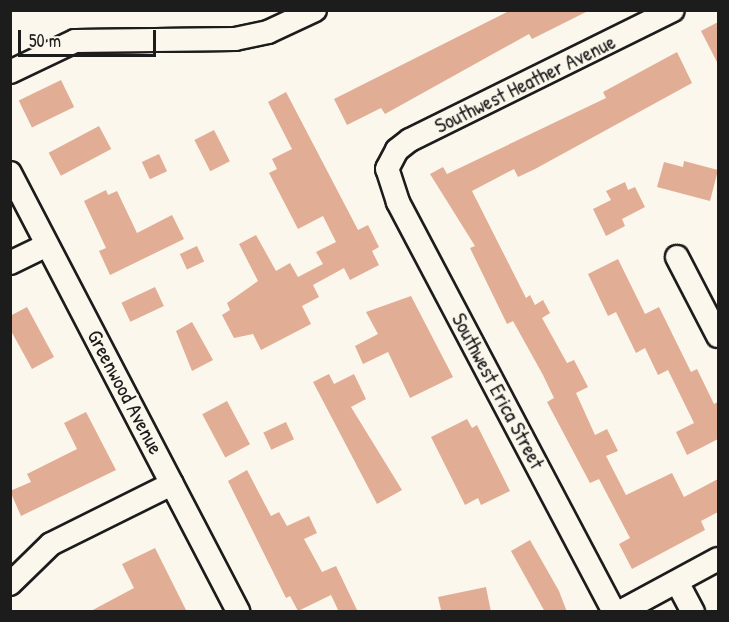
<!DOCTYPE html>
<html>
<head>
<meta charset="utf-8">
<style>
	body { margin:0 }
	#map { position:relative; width:729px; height:622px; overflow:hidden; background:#fbf7ec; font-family:"Patrick Hand",sans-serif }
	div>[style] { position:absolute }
	.building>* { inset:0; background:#e1ad95; transform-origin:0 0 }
	.roads { filter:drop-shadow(2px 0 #1c1c1c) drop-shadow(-2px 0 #1c1c1c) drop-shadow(0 2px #1c1c1c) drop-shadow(0 -2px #1c1c1c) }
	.street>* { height:22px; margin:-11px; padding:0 11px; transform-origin:11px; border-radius:11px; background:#fbf7ec }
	span { translate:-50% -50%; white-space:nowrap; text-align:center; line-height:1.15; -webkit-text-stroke:4.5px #fbf7ec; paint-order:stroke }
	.street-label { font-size:21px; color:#1c1c1c }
	.frame { position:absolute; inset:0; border:12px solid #1c1c1c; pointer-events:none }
	.scale { position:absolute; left:18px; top:30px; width:138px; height:27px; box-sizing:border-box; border:3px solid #1c1c1c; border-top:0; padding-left:8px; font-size:18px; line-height:21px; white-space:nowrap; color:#1c1c1c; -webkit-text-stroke:4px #fbf7ec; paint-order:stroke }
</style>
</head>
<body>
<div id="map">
	<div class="building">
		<div style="clip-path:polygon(511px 10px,590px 10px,532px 39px,529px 34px,385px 114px,381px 108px,347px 125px,334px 99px)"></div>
		<div style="clip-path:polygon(718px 22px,718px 64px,701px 31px)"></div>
		<div style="clip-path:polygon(677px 52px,692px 83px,535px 169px,518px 177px,514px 169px,472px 191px,526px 298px,530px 295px,535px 305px,543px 300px,550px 313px,542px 318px,567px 363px,574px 360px,588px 387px,576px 393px,595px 435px,607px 429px,618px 451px,606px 456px,626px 495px,672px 473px,684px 497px,718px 479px,718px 512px,701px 521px,705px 530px,632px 569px,619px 544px,630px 538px,599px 479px,590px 483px,547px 402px,554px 398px,543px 375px,513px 321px,507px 324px,470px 248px,475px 246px,430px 174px,443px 167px,447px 174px,606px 98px,603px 92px)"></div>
		<div style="left:61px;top:80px;width:30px;height:47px;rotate:64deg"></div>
		<div style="clip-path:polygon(286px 92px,358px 230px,368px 225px,379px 247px,372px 251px,379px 265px,350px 280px,344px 268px,313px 285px,319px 297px,302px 306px,311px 324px,261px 350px,253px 334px,234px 338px,222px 315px,230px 310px,227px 303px,258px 281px,239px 244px,256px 235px,276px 271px,290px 263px,298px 277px,323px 264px,316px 252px,336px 242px,323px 216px,298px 229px,269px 173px,277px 169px,272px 159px,292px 149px,268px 102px)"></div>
		<div style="left:99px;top:126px;width:26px;height:57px;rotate:62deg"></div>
		<div style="left:214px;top:130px;width:35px;height:22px;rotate:63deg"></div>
		<div style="left:159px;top:154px;width:19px;height:19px;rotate:65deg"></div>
		<div style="clip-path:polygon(684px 161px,718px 170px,710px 201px,657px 187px,664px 162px,683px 167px)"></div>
		<div style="clip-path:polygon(625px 182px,628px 190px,635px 187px,645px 207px,622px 219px,625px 226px,606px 236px,593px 209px,611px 200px,606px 191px)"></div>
		<div style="clip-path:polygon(106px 190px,108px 195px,117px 191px,137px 233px,172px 215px,184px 239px,110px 275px,99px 251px,106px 248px,84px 201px)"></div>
		<div style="left:197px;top:246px;width:17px;height:19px;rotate:65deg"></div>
		<div style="clip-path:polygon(618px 259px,645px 314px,659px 307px,691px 372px,697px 369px,714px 404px,718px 402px,718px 439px,687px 455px,676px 432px,694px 423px,668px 370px,658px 375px,645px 348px,636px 353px,616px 312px,608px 316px,588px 274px)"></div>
		<div style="left:155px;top:287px;width:21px;height:37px;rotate:65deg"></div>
		<div style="clip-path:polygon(411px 296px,453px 377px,410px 398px,388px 352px,363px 364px,355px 346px,378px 334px,366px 312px)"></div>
		<div style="clip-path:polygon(27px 307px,54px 357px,32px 369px,10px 329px,10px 316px)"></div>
		<div style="clip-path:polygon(192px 322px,213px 360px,192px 371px,176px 331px)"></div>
		<div style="clip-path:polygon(329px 374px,334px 384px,354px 374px,366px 399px,351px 407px,402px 490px,377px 504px,313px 382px)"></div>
		<div style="left:227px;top:401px;width:49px;height:28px;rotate:62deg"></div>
		<div style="clip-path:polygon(86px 412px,116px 470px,21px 516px,10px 491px,31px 482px,27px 474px,77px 449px,64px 423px)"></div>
		<div style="clip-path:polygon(467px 419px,472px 428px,477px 425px,510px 491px,481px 505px,478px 498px,465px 505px,431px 437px)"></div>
		<div style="left:286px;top:422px;width:19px;height:25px;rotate:65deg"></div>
		<div style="clip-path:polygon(247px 470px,271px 516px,279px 512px,287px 526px,309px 516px,317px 533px,304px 539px,322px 572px,336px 566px,358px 612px,339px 612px,331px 595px,298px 611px,290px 596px,286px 598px,228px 481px)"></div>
		<div style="clip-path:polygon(530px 540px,559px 591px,567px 612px,545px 612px,511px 551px)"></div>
		<div style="clip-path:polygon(155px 548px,187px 612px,89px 612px,134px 588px,122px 564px)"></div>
		<div style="clip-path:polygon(486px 587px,491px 612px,441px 610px,438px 597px)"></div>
	</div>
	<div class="roads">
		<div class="street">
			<div style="left:10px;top:72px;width:72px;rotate:-25.5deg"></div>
			<div style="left:75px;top:41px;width:160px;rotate:-0.7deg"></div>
			<div style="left:235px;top:39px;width:34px;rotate:-12deg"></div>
			<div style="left:268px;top:32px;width:52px;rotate:-25.1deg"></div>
			<div style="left:10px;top:173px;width:495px;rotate:62.5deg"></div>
			<div style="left:677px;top:257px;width:89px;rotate:62.6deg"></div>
			<div style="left:10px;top:263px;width:41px;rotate:-25.9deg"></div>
			<div style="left:677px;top:582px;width:34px;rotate:62deg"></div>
			<div style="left:10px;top:584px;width:57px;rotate:-44.3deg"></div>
			<div style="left:51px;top:544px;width:135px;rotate:-26.4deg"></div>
			<div style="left:614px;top:612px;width:463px;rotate:-117.8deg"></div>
			<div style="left:398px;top:202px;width:35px;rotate:-108deg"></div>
			<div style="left:387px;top:169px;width:21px;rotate:-62deg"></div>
			<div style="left:397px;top:150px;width:16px;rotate:-38deg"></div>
			<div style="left:410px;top:140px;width:293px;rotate:-26.3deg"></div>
			<div style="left:620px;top:612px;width:111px;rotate:-28.4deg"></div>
		</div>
	</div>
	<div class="street-label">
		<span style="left:525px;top:84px;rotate:-26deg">Southwest Heather Avenue</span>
		<span style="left:498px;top:391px;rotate:62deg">Southwest Erica Street</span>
		<span style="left:125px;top:392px;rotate:62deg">Greenwood Avenue</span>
	</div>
	<div class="frame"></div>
	<div class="scale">50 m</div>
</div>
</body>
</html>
